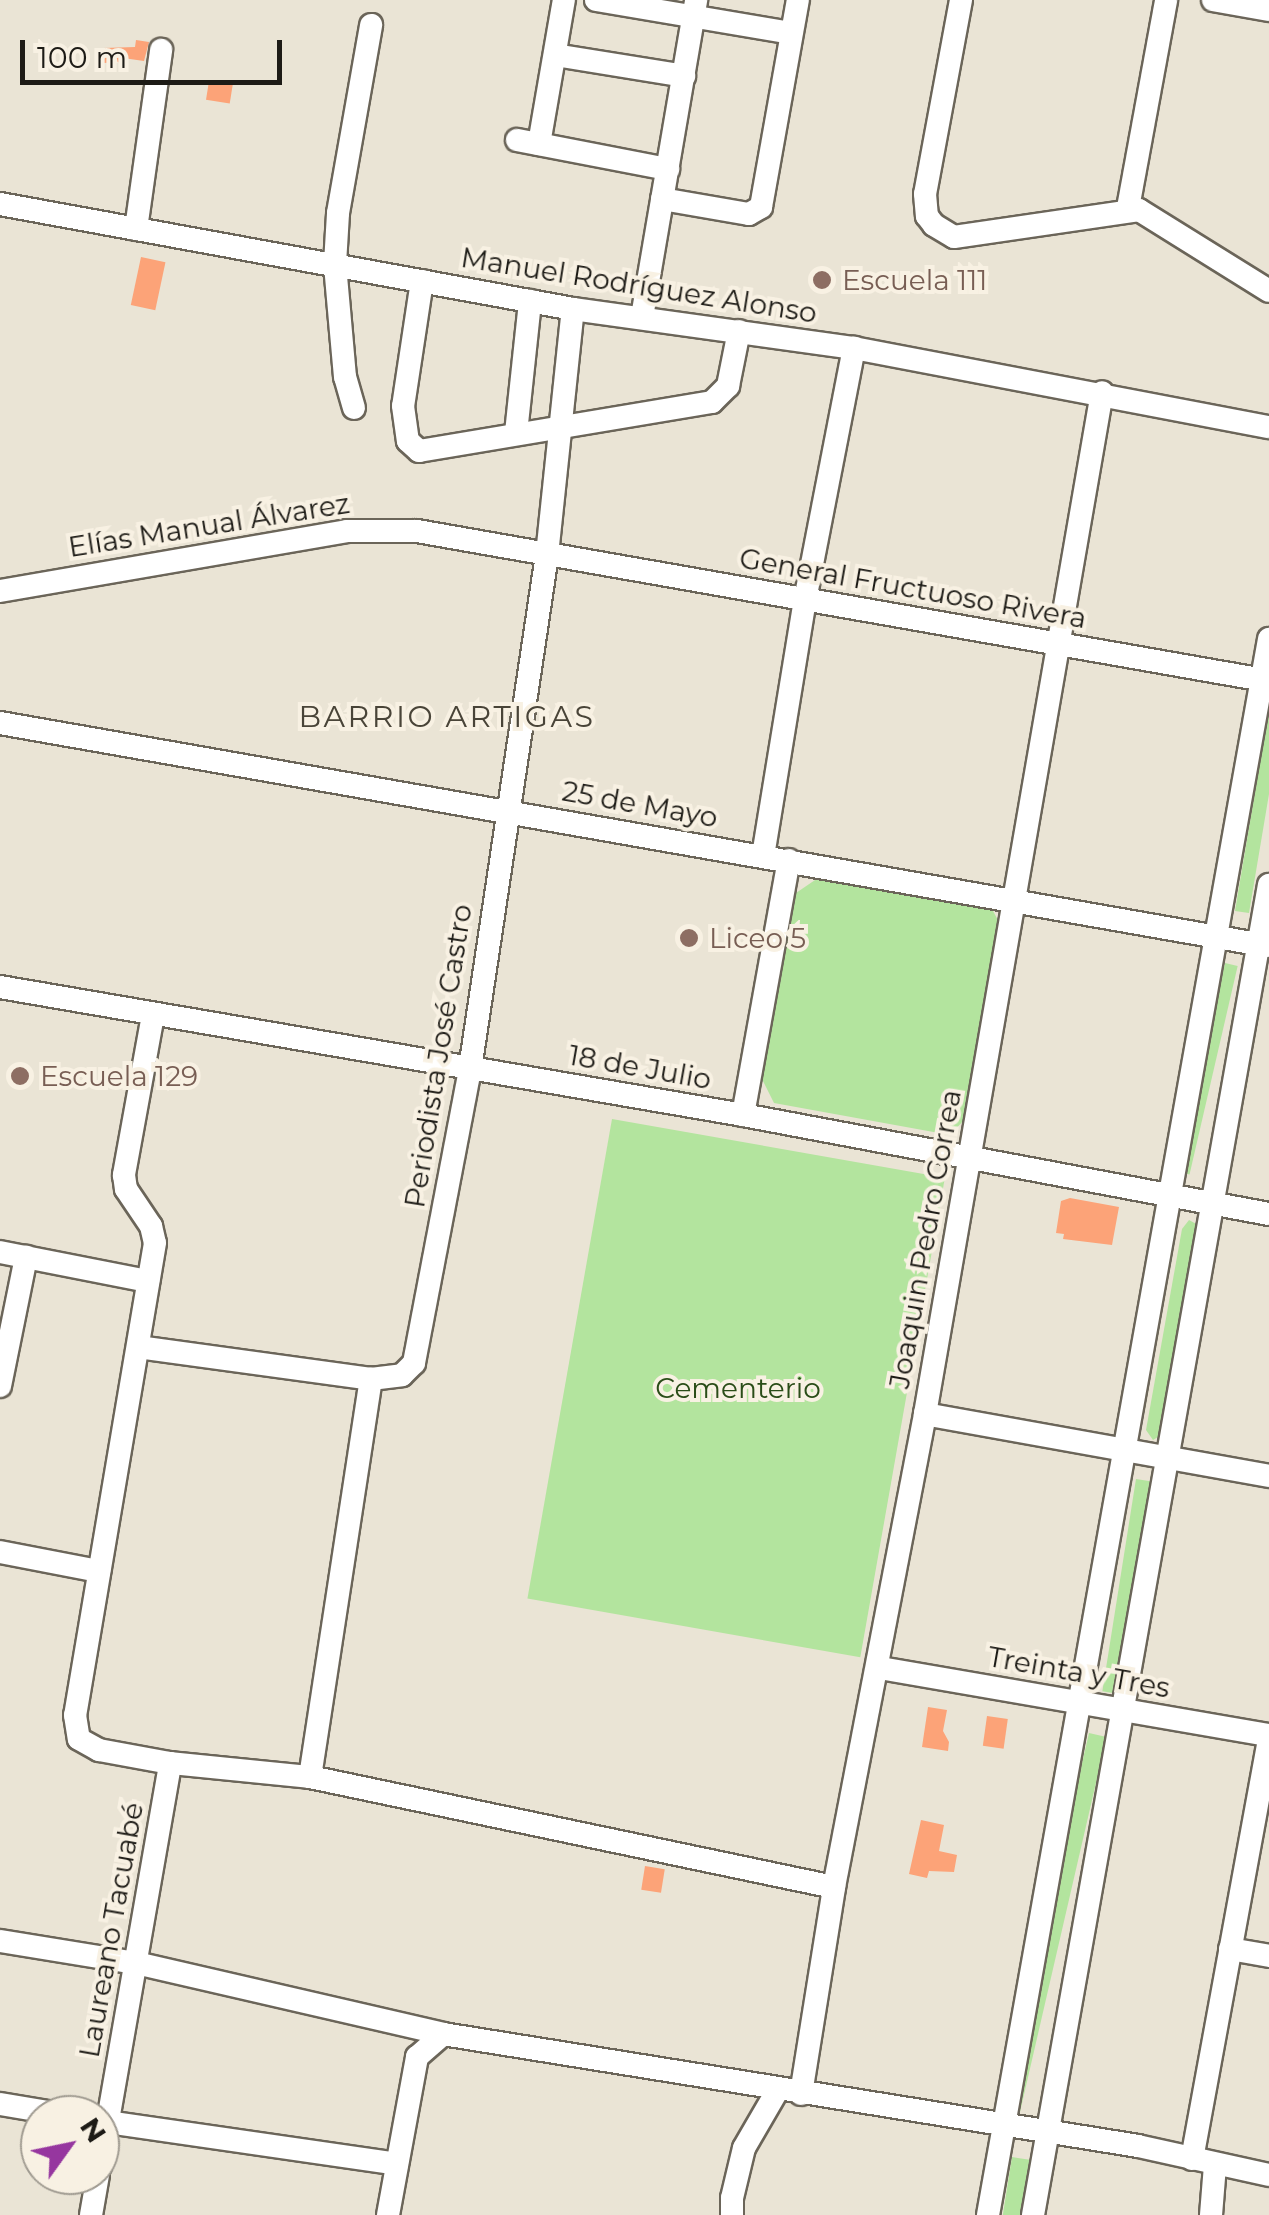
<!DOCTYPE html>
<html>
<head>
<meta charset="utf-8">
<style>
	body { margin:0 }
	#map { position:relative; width:1269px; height:2215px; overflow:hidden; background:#eae4d5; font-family:Montserrat,sans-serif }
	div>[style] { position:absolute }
	.green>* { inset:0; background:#b3e49e; transform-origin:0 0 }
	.building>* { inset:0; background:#fca378; transform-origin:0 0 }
	.roads { filter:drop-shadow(2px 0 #6b6559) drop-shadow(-2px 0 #6b6559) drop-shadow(0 2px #6b6559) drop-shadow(0 -2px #6b6559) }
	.minor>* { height:22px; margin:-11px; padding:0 11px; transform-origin:11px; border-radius:11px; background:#fff }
	.dots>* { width:28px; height:28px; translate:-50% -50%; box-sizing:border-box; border:5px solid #f8f1e3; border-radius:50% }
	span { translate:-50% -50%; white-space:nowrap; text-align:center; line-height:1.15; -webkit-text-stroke:8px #f8f1e3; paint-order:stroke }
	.education-label { font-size:28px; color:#785e54 }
	.left { translate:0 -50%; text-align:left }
	.street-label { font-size:28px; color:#1d1b16 }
	.park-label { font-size:28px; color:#2a4d18 }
	.neighbourhood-label { font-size:30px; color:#494438; letter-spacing:2.5px }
	.north { position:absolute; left:20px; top:2095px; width:100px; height:100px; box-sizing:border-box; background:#f8f1e3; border:2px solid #a09b91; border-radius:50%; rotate:57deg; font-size:28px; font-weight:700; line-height:40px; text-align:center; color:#1d1b16 }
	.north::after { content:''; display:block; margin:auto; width:35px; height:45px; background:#96369f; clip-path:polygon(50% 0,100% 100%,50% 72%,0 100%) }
	.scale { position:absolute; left:20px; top:40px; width:262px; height:45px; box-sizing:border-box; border:5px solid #1d1b16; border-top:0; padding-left:12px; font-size:30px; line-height:35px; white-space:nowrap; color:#1d1b16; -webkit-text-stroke:8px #f8f1e3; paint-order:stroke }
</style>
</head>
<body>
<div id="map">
	<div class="green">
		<div style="clip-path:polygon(1269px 709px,1269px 794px,1249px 913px,1235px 911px)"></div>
		<div style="clip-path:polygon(818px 878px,992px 909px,1001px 926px,966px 1118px,950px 1135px,774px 1103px,761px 1077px,796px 893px)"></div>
		<div style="left:1225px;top:963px;width:13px;height:214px;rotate:13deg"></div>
		<div style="left:612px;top:1119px;width:338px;height:487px;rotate:10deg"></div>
		<div style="clip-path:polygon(1189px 1220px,1198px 1225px,1163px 1434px,1153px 1440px,1146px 1430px,1182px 1229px)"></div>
		<div style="left:1136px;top:1479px;width:18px;height:215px;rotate:9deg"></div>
		<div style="left:1089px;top:1733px;width:18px;height:386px;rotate:13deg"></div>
		<div style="left:1012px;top:2157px;width:18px;height:59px;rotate:9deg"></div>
	</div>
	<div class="building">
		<div style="clip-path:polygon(136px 40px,149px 42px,144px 61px,123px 58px,123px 62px,103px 63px,103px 48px,135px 47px)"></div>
		<div style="left:209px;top:81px;width:24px;height:19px;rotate:9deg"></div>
		<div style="left:141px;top:257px;width:25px;height:49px;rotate:12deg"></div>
		<div style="clip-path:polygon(1070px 1198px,1119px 1207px,1112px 1245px,1063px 1239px,1064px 1234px,1056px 1233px,1061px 1201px)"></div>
		<div style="clip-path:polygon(928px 1707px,947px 1710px,943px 1731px,949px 1742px,948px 1751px,922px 1747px)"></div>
		<div style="left:987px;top:1716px;width:21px;height:30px;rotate:8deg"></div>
		<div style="clip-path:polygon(921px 1820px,944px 1825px,939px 1851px,957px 1855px,954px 1872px,929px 1871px,927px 1878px,909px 1874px)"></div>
		<div style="left:645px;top:1866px;width:20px;height:24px;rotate:9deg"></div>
	</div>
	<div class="roads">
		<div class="minor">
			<div style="left:596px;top:0;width:198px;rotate:9.6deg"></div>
			<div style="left:961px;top:0;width:197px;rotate:100.5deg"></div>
			<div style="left:925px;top:194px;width:22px;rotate:85deg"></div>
			<div style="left:927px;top:216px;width:11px;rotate:52deg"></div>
			<div style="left:934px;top:225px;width:23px;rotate:31deg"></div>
			<div style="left:954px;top:237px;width:187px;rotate:-8.3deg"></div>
			<div style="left:1139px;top:210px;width:153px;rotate:31.9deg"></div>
			<div style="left:1213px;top:0;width:57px;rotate:10.1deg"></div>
			<div style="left:555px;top:55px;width:131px;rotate:9.2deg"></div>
			<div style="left:517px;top:140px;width:154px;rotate:10.9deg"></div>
			<div style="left:539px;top:144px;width:146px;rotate:-80.2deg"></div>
			<div style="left:662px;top:199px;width:88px;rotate:9.8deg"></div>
			<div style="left:749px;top:214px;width:14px;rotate:-30deg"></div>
			<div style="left:761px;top:207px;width:210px;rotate:-79.9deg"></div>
			<div style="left:0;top:204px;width:583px;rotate:10.38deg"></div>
			<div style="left:573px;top:309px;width:284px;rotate:7.9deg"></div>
			<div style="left:854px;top:348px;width:422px;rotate:10.8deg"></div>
			<div style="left:1128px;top:208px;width:211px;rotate:-79.6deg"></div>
			<div style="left:136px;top:229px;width:181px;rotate:-82deg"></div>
			<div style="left:422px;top:281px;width:126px;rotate:98.6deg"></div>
			<div style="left:403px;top:406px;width:35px;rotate:82deg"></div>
			<div style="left:408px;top:441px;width:15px;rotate:42deg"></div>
			<div style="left:419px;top:451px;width:297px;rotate:-9.5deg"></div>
			<div style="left:712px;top:402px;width:23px;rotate:-45deg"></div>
			<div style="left:728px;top:386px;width:56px;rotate:-78.7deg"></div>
			<div style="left:642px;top:317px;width:322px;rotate:-80.3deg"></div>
			<div style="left:354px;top:408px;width:32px;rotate:-106deg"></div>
			<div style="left:345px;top:377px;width:113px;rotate:-95.1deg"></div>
			<div style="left:335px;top:264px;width:51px;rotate:-86.6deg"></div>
			<div style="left:338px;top:213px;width:191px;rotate:-80deg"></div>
			<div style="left:516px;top:433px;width:133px;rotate:-83.9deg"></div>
			<div style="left:0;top:591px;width:352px;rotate:-9.8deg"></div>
			<div style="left:347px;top:531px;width:70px"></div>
			<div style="left:417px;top:531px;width:865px;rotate:9.98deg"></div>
			<div style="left:0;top:723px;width:1288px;rotate:9.97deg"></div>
			<div style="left:763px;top:856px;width:259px;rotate:-80.7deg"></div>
			<div style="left:805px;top:600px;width:257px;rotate:-79deg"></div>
			<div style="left:0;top:987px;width:754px;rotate:9.77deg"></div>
			<div style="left:743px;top:1115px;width:535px;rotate:10.66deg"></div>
			<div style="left:153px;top:1015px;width:163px;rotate:100.3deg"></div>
			<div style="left:124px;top:1175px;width:14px;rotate:82deg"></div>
			<div style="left:126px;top:1189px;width:45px;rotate:56deg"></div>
			<div style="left:151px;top:1226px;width:17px;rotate:77deg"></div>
			<div style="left:155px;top:1243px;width:479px;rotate:99.6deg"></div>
			<div style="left:75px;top:1715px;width:24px;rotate:81deg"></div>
			<div style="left:79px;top:1739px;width:23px;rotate:29deg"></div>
			<div style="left:99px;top:1750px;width:72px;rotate:10.4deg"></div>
			<div style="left:170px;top:1763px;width:141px;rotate:5.7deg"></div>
			<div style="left:310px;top:1777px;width:535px;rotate:11.86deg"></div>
			<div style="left:743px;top:1115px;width:259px;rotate:-79.8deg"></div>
			<div style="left:0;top:1252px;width:151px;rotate:11.1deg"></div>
			<div style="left:138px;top:1347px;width:235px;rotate:7.8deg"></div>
			<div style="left:371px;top:1379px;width:31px;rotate:-7deg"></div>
			<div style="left:402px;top:1375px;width:17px;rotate:-45deg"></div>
			<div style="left:414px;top:1363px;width:299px;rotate:-79.2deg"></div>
			<div style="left:470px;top:1069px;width:520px;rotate:-81.48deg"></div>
			<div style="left:547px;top:555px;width:247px;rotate:-84deg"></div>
			<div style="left:0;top:1386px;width:132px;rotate:-78.6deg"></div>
			<div style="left:925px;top:1414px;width:350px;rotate:10.2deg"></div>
			<div style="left:0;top:1552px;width:101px;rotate:10.9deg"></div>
			<div style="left:880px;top:1668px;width:395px;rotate:9.8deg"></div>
			<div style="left:310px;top:1777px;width:403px;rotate:-81.3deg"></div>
			<div style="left:0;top:1941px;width:138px;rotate:9.2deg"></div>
			<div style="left:136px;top:1963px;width:315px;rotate:13deg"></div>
			<div style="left:443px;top:2034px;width:704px;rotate:9.15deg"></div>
			<div style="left:1138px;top:2146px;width:134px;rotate:12.5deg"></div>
			<div style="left:1230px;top:1949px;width:40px;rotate:10deg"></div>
			<div style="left:801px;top:2094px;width:210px;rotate:-80.9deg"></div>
			<div style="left:834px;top:1887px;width:482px;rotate:-79.1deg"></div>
			<div style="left:925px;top:1414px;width:1037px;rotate:-80.17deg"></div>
			<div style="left:0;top:2104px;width:67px;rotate:9.5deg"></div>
			<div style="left:100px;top:2121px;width:300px;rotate:8.2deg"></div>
			<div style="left:1192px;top:2159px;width:428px;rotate:-79.6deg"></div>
			<div style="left:100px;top:2166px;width:409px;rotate:-80.1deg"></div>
			<div style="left:91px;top:2215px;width:41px;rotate:-80.1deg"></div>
			<div style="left:388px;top:2215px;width:161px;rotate:-79.6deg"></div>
			<div style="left:417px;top:2057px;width:35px;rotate:-41deg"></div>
			<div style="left:732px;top:2215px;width:17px;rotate:-90deg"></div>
			<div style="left:732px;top:2198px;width:51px;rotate:-76.5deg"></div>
			<div style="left:744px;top:2148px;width:66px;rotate:-59.9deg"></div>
			<div style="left:988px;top:2215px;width:1601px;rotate:-79.89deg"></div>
			<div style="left:1033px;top:2215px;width:1351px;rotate:-79.94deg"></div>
			<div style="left:1211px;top:2215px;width:50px;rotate:-85.4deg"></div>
		</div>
	</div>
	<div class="dots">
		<div style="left:822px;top:280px;background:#8d6e63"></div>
		<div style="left:689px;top:938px;background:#8d6e63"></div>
		<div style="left:20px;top:1076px;background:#8d6e63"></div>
	</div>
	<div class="education-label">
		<span class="left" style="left:842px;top:280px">Escuela 111</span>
		<span class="left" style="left:709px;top:938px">Liceo 5</span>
		<span class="left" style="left:40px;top:1076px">Escuela 129</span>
	</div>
	<div class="street-label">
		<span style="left:639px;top:285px;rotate:9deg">Manuel Rodríguez Alonso</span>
		<span style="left:209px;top:525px;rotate:-9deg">Elías Manual Álvarez</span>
		<span style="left:913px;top:588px;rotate:10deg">General Fructuoso Rivera</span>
		<span style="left:640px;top:804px;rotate:10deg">25 de Mayo</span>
		<span style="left:438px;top:1056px;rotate:-81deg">Periodista José Castro</span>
		<span style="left:640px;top:1067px;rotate:10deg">18 de Julio</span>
		<span style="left:925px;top:1239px;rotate:-80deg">Joaquin Pedro Correa</span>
		<span style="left:1079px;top:1672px;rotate:10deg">Treinta y Tres</span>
		<span style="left:111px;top:1930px;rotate:-80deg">Laureano Tacuabé</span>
	</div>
	<div class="park-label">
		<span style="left:738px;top:1388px">Cementerio</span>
	</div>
	<div class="neighbourhood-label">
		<span style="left:447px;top:717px">BARRIO ARTIGAS</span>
	</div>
	<div class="north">N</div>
	<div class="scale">100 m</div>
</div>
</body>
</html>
